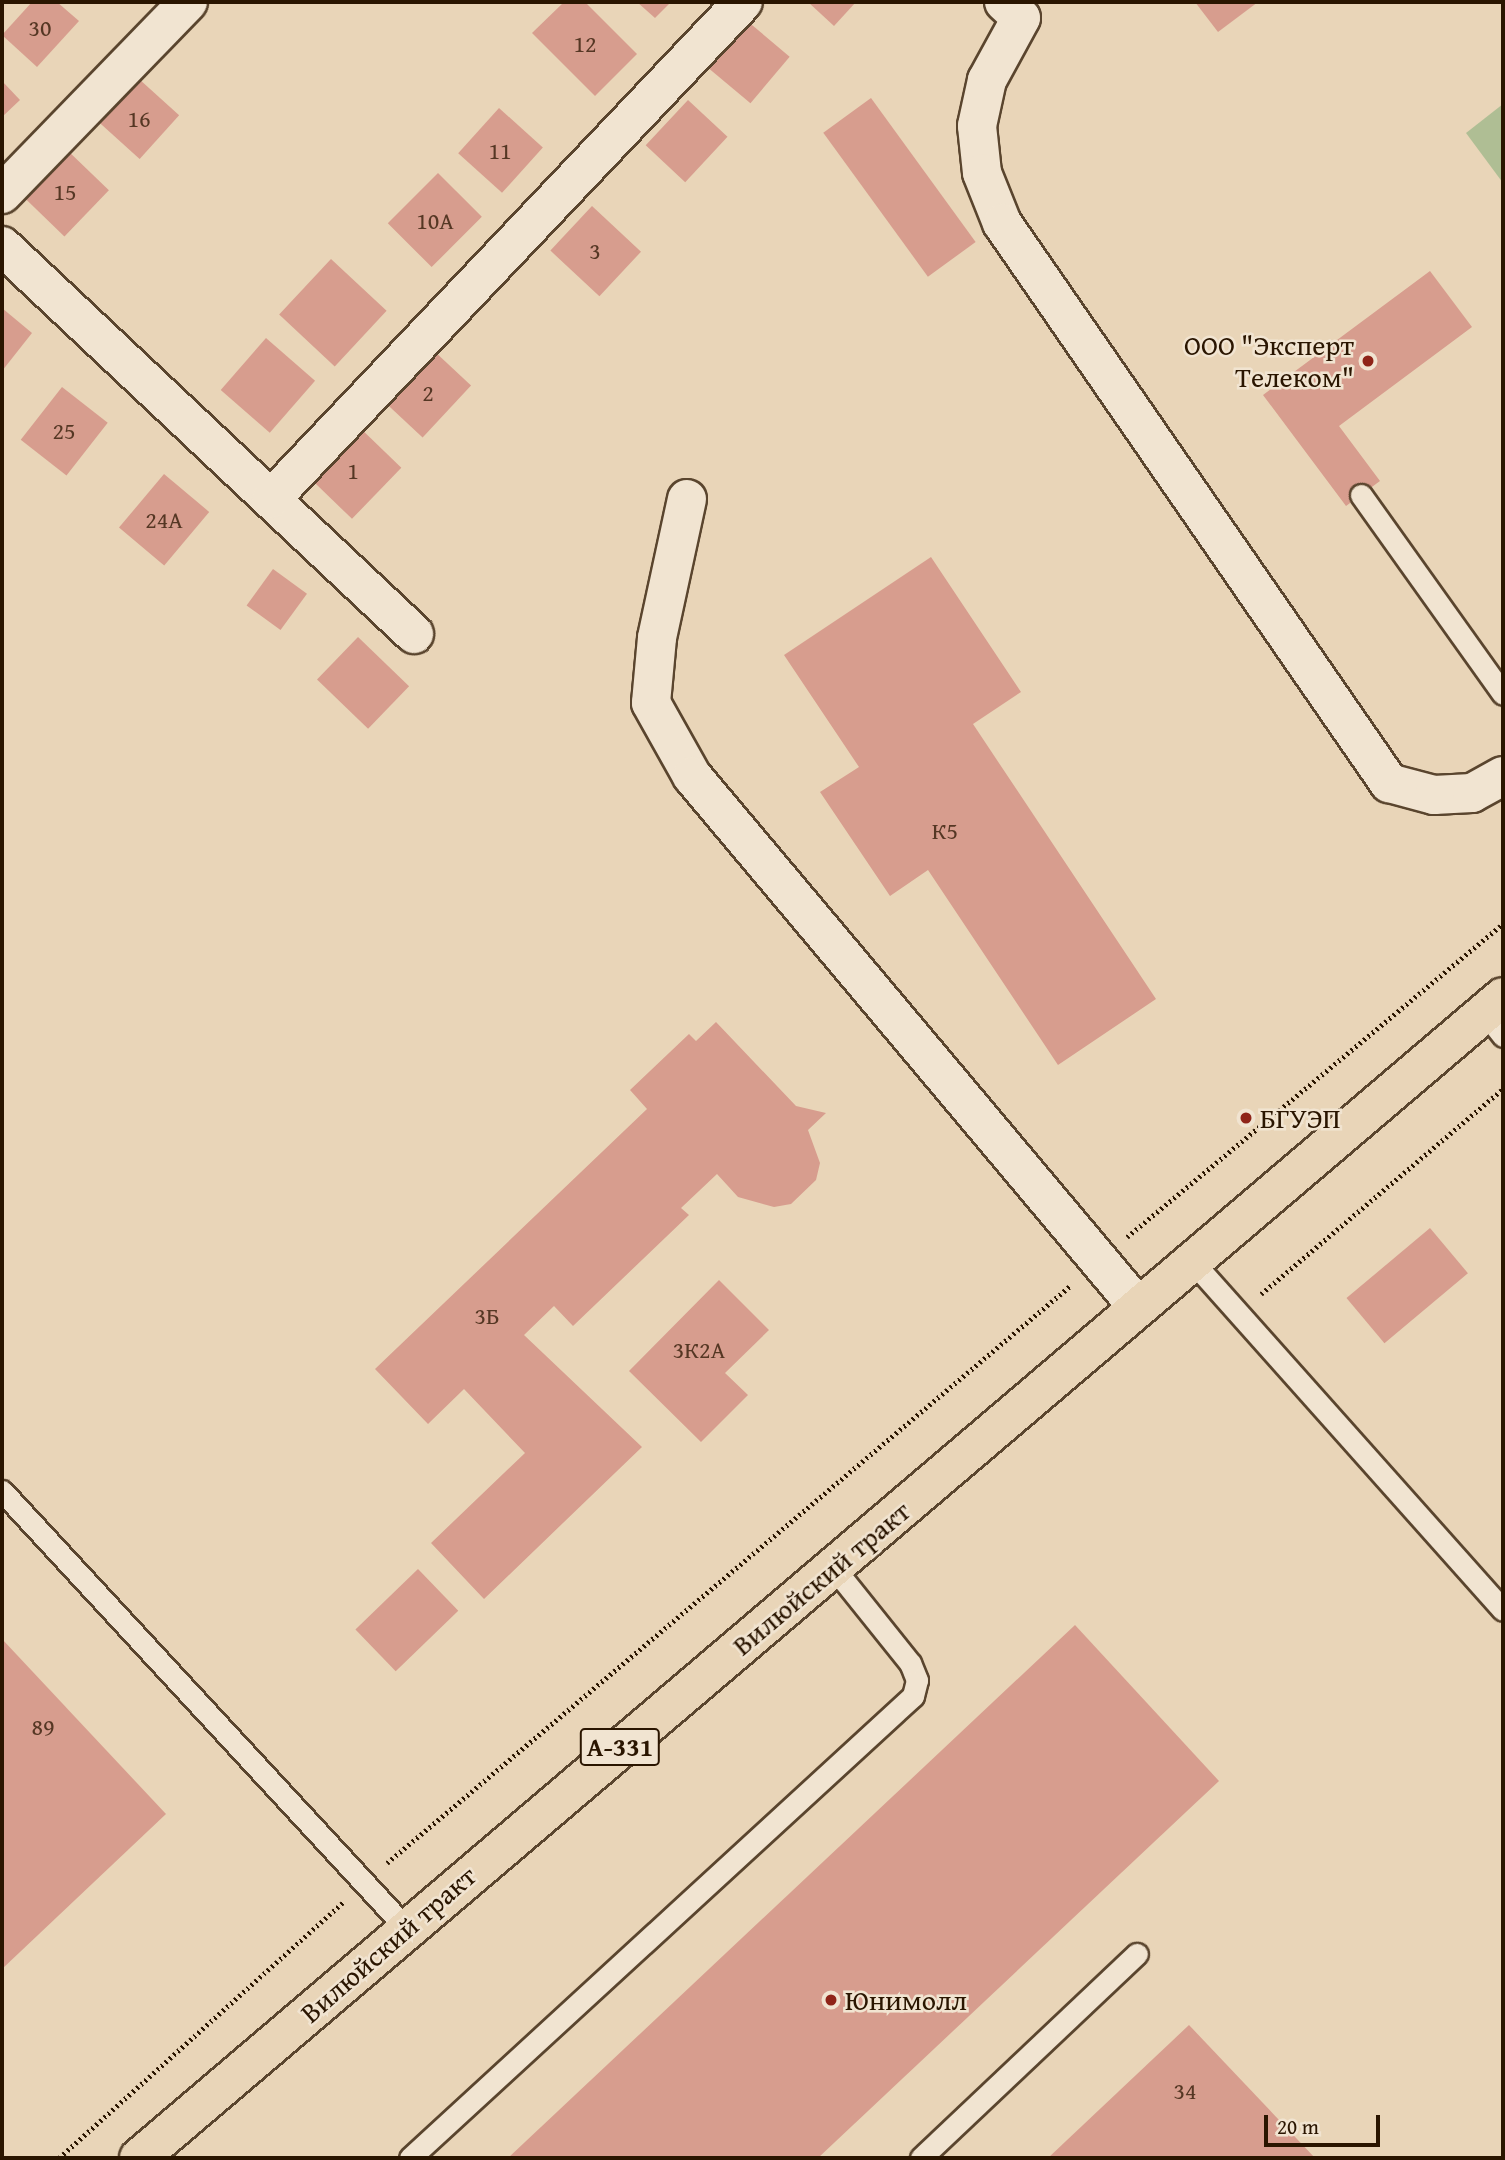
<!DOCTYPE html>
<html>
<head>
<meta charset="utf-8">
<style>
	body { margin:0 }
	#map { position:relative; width:1505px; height:2160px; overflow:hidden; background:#e9d5b8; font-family:"Gentium Book Plus",serif }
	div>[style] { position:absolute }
	.green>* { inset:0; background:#afbe94 }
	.building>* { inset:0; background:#d79d8e; transform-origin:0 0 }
	.path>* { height:4.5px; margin-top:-2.25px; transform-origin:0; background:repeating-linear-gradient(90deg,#2a1500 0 2px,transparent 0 5.5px) }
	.roads { filter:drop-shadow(2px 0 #5a452e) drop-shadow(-2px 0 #5a452e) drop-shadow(0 2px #5a452e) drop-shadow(0 -2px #5a452e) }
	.service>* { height:21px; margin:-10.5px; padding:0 10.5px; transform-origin:10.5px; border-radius:10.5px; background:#f1e4d1 }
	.minor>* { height:38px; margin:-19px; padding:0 19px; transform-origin:19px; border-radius:19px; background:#f1e4d1 }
	.primary>* { height:38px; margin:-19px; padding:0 19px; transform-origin:19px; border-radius:19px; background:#e9d5b8 }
	.dots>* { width:19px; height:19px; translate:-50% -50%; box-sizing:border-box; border:4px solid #f1e4d1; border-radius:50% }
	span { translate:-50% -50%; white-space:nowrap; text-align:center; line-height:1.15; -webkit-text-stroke:5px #f1e4d1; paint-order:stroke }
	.number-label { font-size:24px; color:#553724 }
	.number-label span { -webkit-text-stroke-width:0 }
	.shield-label span { padding:2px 5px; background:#f1e4d1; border:2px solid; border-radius:5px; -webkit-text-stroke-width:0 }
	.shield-label { font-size:26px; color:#2a1500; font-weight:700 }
	.poi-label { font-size:28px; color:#2a1500 }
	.right { translate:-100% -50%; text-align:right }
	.left { translate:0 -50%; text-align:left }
	.street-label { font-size:28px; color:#2a1500 }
	.frame { position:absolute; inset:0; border:4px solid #2a1500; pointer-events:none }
	.scale { position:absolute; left:1264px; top:2115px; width:116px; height:32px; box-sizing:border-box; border:4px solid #2a1500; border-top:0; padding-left:9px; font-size:21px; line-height:24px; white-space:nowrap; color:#2a1500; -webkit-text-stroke:5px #f1e4d1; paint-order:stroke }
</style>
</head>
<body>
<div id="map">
	<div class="green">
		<div style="clip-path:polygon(1503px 104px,1503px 183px,1466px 133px)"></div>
	</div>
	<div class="building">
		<div style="clip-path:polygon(32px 2px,57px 2px,79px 21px,37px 67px,2px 35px)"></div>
		<div style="clip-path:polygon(564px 2px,585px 2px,637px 54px,595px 96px,532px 33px)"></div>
		<div style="clip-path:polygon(637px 2px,671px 2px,655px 18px)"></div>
		<div style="clip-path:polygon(808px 2px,856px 2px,834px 26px)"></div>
		<div style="clip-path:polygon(1195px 2px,1258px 2px,1218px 32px)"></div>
		<div style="left:746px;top:20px;width:57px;height:61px;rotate:40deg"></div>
		<div style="left:139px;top:79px;width:54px;height:59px;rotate:42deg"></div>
		<div style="clip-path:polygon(2px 81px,20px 100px,2px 117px)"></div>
		<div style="left:871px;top:98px;width:178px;height:59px;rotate:54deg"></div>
		<div style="left:688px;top:100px;width:54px;height:62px;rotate:43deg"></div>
		<div style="left:499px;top:108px;width:59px;height:61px;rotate:42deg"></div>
		<div style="left:65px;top:148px;width:61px;height:64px;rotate:44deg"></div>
		<div style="left:438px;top:173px;width:62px;height:71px;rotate:45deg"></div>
		<div style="left:592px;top:206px;width:67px;height:61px;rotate:43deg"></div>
		<div style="left:331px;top:259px;width:76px;height:76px;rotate:43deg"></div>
		<div style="clip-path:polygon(1430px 271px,1472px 327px,1339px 426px,1380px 481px,1346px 506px,1263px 395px)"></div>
		<div style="clip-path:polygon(2px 308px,32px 333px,2px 371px)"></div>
		<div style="left:266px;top:338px;width:65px;height:69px;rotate:41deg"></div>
		<div style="left:433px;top:350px;width:52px;height:71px;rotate:43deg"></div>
		<div style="left:62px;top:387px;width:58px;height:67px;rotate:38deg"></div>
		<div style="left:356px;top:424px;width:63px;height:71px;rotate:44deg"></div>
		<div style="left:164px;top:474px;width:59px;height:70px;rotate:40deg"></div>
		<div style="clip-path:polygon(931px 557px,1021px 692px,973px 724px,1156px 999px,1058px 1065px,928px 870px,890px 896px,820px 792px,859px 767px,784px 655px)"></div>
		<div style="left:273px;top:569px;width:42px;height:45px;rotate:36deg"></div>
		<div style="left:358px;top:637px;width:71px;height:59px;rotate:44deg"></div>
		<div style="clip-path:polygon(716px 1022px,796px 1106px,826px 1113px,808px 1130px,820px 1163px,816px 1180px,791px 1204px,774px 1207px,738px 1197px,717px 1174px,681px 1208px,689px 1215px,573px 1326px,554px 1306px,524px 1335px,642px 1447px,484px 1599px,431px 1543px,525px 1453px,464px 1389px,428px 1424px,375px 1369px,647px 1109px,630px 1090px,689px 1034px,696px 1041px)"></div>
		<div style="left:1430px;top:1228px;width:59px;height:109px;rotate:50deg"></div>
		<div style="clip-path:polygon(719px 1280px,769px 1330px,725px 1373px,748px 1395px,701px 1442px,629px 1371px)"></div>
		<div style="left:418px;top:1569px;width:58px;height:87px;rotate:46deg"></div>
		<div style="clip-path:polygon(1075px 1625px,1219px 1781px,818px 2158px,508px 2158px)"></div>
		<div style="clip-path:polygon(2px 1639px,166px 1814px,2px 1969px)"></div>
		<div style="clip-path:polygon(1189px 2025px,1315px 2158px,1048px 2158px)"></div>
	</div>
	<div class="path">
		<div style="left:1127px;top:1237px;width:489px;rotate:-39.8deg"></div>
		<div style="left:1261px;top:1294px;width:317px;rotate:-40.3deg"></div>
		<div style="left:387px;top:1863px;width:894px;rotate:-40.19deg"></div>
		<div style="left:59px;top:2158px;width:384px;rotate:-42deg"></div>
	</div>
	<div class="roads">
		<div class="service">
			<div style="left:1361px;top:495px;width:244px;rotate:54.5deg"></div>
			<div style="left:1485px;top:1013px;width:29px;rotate:52deg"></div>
			<div style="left:1192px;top:1261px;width:467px;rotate:48.3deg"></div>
			<div style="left:2px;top:1491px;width:595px;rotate:47.25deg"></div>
			<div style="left:410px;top:2158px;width:683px;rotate:-42.57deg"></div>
			<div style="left:913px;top:1696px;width:16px;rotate:-76deg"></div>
			<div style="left:917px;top:1680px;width:18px;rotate:-112deg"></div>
			<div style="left:910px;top:1663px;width:123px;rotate:-128.7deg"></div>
			<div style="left:921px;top:2158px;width:297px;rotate:-43.4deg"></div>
		</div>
		<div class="minor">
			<div style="left:1004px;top:2px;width:23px;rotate:43deg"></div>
			<div style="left:1021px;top:18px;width:71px;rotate:118.7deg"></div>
			<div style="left:987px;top:80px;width:47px;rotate:102.3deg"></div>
			<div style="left:977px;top:126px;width:47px;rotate:83.9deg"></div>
			<div style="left:982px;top:173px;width:54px;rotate:68.2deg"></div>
			<div style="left:1002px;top:223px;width:681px;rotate:55.35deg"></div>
			<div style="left:1389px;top:783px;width:47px;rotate:14.9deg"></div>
			<div style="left:1434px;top:795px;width:38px;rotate:-3deg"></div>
			<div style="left:1472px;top:793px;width:35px;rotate:-29deg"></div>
			<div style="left:2px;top:194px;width:267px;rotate:-45.9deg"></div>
			<div style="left:2px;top:246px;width:566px;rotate:43.28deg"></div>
			<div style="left:271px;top:499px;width:685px;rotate:-46.48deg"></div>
			<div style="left:687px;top:499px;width:142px;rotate:102.2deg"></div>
			<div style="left:657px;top:638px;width:65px;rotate:95.3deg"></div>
			<div style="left:651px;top:703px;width:84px;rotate:60.7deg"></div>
			<div style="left:692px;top:776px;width:693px;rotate:49.97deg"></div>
		</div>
		<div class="primary">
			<div style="left:139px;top:2158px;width:1791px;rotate:-40.4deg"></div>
		</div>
	</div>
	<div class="dots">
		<div style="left:1368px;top:361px;background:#8f2418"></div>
		<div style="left:1246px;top:1118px;background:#8f2418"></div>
		<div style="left:831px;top:2000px;background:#8f2418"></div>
	</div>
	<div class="number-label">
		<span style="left:40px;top:28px">30</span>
		<span style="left:585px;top:44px">12</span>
		<span style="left:139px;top:119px">16</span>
		<span style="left:500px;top:151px">11</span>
		<span style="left:65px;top:192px">15</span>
		<span style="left:435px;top:221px">10А</span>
		<span style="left:595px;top:251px">3</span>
		<span style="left:428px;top:393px">2</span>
		<span style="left:64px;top:431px">25</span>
		<span style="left:353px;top:471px">1</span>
		<span style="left:164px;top:520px">24А</span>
		<span style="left:945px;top:831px">К5</span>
		<span style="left:487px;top:1316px">3Б</span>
		<span style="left:699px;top:1350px">3К2А</span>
		<span style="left:43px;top:1727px">89</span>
		<span style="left:1185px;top:2091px">34</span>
	</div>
	<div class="shield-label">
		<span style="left:620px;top:1747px">А-331</span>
	</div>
	<div class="poi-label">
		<span class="right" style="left:1354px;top:361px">ООО "Эксперт<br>Телеком"</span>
		<span class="left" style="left:1260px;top:1118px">БГУЭП</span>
		<span class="left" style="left:845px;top:2000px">Юнимолл</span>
	</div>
	<div class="street-label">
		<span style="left:821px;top:1578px;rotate:-40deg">Вилюйский тракт</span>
		<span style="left:388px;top:1944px;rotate:-41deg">Вилюйский тракт</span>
	</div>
	<div class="frame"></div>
	<div class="scale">20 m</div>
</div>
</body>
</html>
